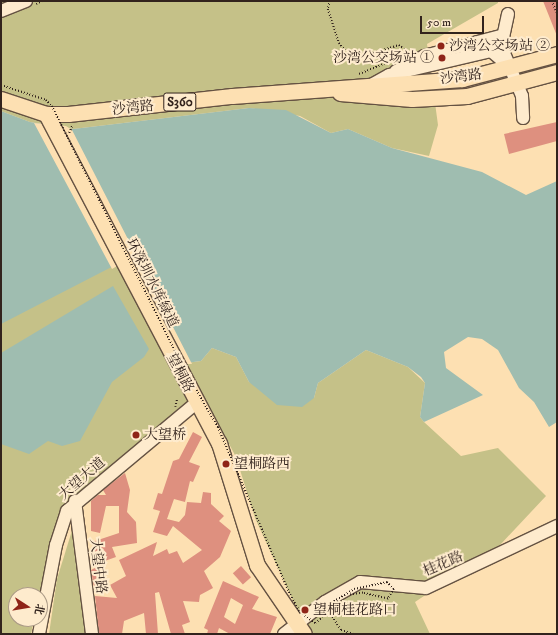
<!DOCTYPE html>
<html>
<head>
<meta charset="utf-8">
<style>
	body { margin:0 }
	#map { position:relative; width:558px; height:635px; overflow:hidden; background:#fde0b2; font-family:"IM FELL DW Pica","Noto Serif SC",serif }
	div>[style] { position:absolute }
	.green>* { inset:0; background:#c5c188 }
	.water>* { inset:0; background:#9fbdb0 }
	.pier>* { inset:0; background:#fde0b2 }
	.building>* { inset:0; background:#de907f; transform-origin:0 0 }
	.path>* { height:1.5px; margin-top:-0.75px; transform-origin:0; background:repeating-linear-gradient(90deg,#32231d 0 1px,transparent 0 3px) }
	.roads { filter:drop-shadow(1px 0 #655242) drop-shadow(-1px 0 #655242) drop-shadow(0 1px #655242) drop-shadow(0 -1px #655242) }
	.minor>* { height:12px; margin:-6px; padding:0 6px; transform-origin:6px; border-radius:6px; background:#feebcd }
	.major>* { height:15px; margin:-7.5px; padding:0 7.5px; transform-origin:7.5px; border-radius:7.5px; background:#fde0b2 }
	.path-bridge>* { height:1.5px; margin-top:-0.75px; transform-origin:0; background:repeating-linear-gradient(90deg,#32231d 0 1px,transparent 0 3px) }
	.dots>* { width:11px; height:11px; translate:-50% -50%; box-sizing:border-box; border:2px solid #feebcd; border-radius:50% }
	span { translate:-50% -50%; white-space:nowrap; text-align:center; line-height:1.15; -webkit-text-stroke:4px #feebcd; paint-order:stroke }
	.shield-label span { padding:1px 3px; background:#feebcd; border:1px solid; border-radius:3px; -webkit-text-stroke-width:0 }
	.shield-label { font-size:13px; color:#32231d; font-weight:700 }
	.poi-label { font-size:14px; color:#32231d }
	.left { translate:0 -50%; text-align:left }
	.right { translate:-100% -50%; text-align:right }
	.street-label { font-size:14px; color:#32231d }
	.frame { position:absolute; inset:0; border:2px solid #32231d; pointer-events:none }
	.north { position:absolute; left:8px; top:587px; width:40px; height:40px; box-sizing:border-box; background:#feebcd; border:1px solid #ac9b87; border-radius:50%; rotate:102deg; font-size:11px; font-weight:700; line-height:16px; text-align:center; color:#32231d }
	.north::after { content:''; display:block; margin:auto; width:14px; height:18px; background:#8f2418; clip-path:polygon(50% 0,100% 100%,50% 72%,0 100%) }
	.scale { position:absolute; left:420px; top:16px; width:64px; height:18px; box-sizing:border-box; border:2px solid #32231d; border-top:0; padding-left:5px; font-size:12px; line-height:14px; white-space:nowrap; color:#32231d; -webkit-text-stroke:3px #feebcd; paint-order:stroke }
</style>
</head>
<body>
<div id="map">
	<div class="green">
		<div style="clip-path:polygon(1px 1px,498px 1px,498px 3px,427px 44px,438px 125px,429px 156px,392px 148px,348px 129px,331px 133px,300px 116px,249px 108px,73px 129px,30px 122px,1px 111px)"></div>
		<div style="clip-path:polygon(131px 253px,191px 400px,87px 486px,60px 514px,39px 595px,16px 595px,16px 619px,34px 619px,31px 634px,1px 634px,1px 321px)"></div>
		<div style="clip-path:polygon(212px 348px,236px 357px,249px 382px,314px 398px,318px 383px,366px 350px,408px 367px,425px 383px,420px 417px,424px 422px,461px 456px,498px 448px,546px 496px,500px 545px,415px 602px,430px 634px,314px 634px,294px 603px,255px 518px,236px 457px,186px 363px,201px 361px)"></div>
		<div style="clip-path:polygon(74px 524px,89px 634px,49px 634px,57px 579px)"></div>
	</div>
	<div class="water">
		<div style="clip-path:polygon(249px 108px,286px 110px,331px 133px,348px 129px,392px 148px,482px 172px,526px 195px,557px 181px,557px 422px,549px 427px,534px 402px,519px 388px,498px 350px,482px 339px,468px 337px,444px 352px,446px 368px,483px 395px,424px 422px,420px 417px,425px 383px,421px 377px,408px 367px,366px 350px,318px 383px,314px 398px,302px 407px,277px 405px,249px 382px,236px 357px,212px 348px,201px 361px,186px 363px,131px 253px,129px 258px,1px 324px,1px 111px,30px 122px,73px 129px)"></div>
		<div style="clip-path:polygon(113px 286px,149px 349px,144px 357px,112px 382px,80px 441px,62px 446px,48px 441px,29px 454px,1px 444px,1px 353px)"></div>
	</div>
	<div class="pier">
		<div style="clip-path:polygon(34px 123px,66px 126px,72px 130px,192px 364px,184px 364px,131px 258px,112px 269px)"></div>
	</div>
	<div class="building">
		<div style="clip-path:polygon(543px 1px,557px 1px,557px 36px)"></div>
		<div style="clip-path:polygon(557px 122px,557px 141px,509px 154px,504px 134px)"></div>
		<div style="clip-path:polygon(193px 432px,202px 437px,189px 462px,200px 466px,193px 482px,190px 481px,185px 502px,174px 499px,167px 519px,179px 522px,185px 515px,187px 502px,201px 503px,203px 492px,211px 493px,211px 504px,224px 516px,219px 521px,231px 531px,220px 557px,204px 571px,213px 588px,200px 595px,199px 602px,183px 601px,190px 622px,182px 625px,185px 634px,171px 634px,159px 592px,155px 593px,158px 634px,146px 634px,144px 613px,124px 621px,122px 634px,99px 634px,95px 596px,117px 598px,110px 585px,126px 576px,119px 560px,157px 542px,153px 556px,167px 549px,169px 554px,177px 551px,183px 563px,202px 550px,173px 526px,167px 536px,153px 532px,160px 511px,153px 509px,158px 493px,162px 494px,173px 461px,179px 459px)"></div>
		<div style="clip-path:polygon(125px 473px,130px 490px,127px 512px,136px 522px,137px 543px,112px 547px,116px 557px,99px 563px,92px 542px,119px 533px,119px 506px,106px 506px,100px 533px,91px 531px,91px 501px,98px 495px,106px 495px,103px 490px)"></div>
		<div style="left:241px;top:566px;width:15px;height:11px;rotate:48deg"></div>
		<div style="clip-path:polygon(97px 567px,106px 583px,94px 588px,91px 570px)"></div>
		<div style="clip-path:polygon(evenodd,223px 581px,259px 597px,252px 609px,277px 617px,270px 634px,230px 634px,219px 628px,217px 634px,207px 634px,208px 630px,204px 628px,223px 581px,231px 598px,243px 605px,235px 624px,224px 617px,231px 598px)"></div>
	</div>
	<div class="path">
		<div style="left:330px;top:1px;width:8px;rotate:104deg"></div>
		<div style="left:328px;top:9px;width:36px;rotate:72deg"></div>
		<div style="left:339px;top:43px;width:21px;rotate:49deg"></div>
		<div style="left:353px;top:59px;width:48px;rotate:-16.9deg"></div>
		<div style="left:399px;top:45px;width:13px;rotate:39deg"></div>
		<div style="left:552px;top:1px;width:13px;rotate:67deg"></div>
		<div style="left:36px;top:4px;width:7px;rotate:-27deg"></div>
		<div style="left:517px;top:47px;width:8px;rotate:30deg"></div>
		<div style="left:359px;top:74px;width:44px;rotate:-22.5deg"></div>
		<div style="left:69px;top:133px;width:8px;rotate:-67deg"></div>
		<div style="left:175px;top:407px;width:8px;rotate:-76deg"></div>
		<div style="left:331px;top:614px;width:19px;rotate:58deg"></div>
		<div style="left:341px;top:630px;width:13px;rotate:18deg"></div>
		<div style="left:315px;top:623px;width:9px;rotate:-36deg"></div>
	</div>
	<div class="roads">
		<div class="minor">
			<div style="left:1px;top:11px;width:27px;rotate:-22deg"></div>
			<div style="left:508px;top:14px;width:33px;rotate:102deg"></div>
			<div style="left:501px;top:46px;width:54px;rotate:67.2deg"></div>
			<div style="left:522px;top:96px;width:22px;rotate:87deg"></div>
			<div style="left:396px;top:71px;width:32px;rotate:-28deg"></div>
			<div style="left:424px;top:56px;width:79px;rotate:-14.7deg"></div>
			<div style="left:373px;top:84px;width:18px;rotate:-29deg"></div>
			<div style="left:389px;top:75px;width:105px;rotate:-13.2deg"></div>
			<div style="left:491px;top:51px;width:26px;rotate:40deg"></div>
			<div style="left:75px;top:501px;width:134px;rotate:82.7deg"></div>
			<div style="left:39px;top:634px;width:91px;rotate:-79.2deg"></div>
			<div style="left:56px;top:545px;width:36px;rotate:-72deg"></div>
			<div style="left:67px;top:511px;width:168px;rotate:-39.9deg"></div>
			<div style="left:284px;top:634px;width:52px;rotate:-38deg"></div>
			<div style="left:325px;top:602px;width:40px;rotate:-29.7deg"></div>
			<div style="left:360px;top:582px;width:66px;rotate:5.2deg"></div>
			<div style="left:426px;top:588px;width:145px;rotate:-25.3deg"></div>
		</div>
		<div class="major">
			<div style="left:340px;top:93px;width:72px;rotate:4.8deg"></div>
			<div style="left:412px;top:99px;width:55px;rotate:-3.1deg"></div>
			<div style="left:467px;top:96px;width:93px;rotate:-14.9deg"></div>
			<div style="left:1px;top:99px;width:47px;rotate:18.4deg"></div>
			<div style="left:46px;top:114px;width:22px"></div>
			<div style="left:68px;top:114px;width:165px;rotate:-6.3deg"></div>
			<div style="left:232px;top:96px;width:231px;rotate:-4.2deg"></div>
			<div style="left:462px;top:79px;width:98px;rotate:-14.7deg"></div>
			<div style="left:46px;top:114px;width:372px;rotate:62.3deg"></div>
			<div style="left:219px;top:443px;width:128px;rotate:72.7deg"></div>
			<div style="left:257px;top:565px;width:83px;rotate:55.7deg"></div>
		</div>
	</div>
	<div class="path-bridge">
		<div style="left:1px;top:85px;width:47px;rotate:18.4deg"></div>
		<div style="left:46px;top:100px;width:8px;rotate:45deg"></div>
		<div style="left:52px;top:106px;width:298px;rotate:63.3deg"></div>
		<div style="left:186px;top:372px;width:64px;rotate:59.8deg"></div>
		<div style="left:218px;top:427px;width:180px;rotate:66.7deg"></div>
		<div style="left:289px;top:592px;width:23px;rotate:61deg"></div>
		<div style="left:300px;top:612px;width:19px;rotate:36deg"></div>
		<div style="left:338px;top:601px;width:15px;rotate:118deg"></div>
		<div style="left:331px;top:614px;width:7px;rotate:180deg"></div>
		<div style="left:324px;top:614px;width:8px;rotate:-76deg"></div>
		<div style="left:326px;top:606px;width:33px;rotate:-31deg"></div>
		<div style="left:354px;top:589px;width:34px;rotate:-12deg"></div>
		<div style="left:387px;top:582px;width:10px;rotate:45deg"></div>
		<div style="left:394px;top:589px;width:12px;rotate:121deg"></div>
		<div style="left:388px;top:599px;width:26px;rotate:-167deg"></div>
		<div style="left:363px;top:593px;width:13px;rotate:171deg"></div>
	</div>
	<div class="dots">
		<div style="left:441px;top:46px;background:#8f2418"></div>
		<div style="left:442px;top:58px;background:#8f2418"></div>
		<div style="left:136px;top:435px;background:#8f2418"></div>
		<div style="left:226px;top:464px;background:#8f2418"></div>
		<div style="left:305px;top:610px;background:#8f2418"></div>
	</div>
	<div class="shield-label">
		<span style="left:180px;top:102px">S360</span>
	</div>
	<div class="poi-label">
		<span class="left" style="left:449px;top:46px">沙湾公交场站 ②</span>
		<span class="right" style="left:434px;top:58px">沙湾公交场站 ①</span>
		<span class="left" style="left:144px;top:435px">大望桥</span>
		<span class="left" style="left:234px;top:464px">望桐路西</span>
		<span class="left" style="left:313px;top:610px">望桐桂花路口</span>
	</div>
	<div class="street-label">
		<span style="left:461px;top:77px;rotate:-7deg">沙湾路</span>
		<span style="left:133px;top:108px;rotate:-6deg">沙湾路</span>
		<span style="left:152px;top:283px;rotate:63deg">环深圳水库緑道</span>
		<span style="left:180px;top:373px;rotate:62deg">望桐路</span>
		<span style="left:82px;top:479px;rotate:-41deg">大望大道</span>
		<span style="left:443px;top:564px;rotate:-23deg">桂花路</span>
		<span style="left:98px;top:566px;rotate:83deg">大望中路</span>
	</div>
	<div class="frame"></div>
	<div class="north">北</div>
	<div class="scale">50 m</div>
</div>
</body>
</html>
